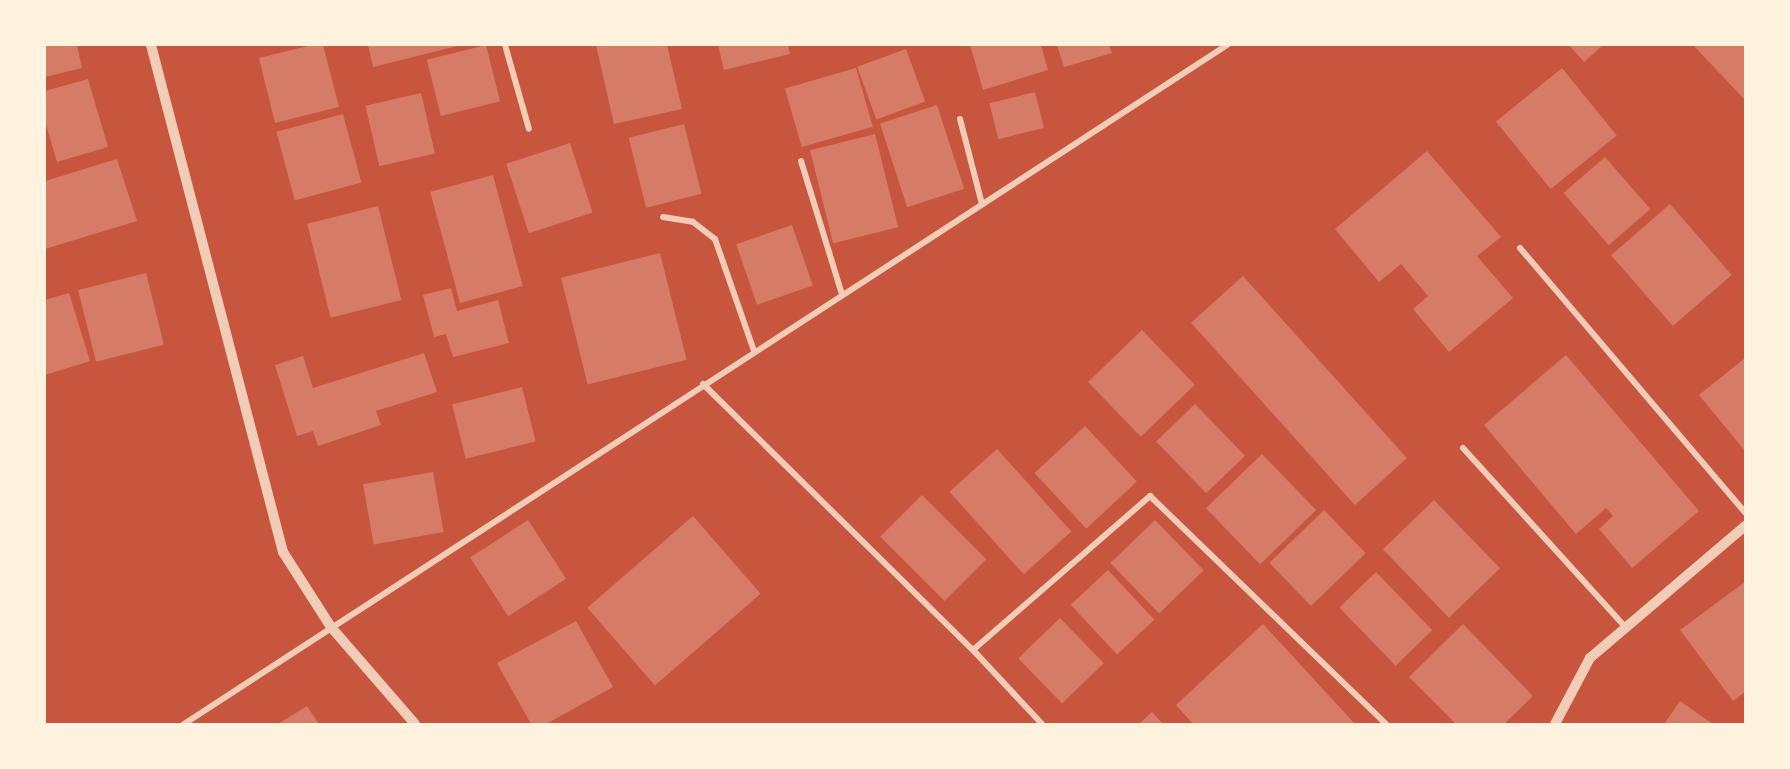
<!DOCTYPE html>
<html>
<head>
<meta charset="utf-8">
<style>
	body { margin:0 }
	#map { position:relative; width:1790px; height:769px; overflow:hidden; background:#c8553d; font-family:"Times New Roman",serif }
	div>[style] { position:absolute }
	.building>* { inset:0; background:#d67c66; transform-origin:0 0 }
	.minor>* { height:6px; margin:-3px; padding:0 3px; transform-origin:3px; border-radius:3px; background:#f1ccb7 }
	.tertiary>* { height:10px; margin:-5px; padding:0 5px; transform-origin:5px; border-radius:5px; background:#f1ccb7 }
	span { translate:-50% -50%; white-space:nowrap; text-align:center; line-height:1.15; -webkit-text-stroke:5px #fff3e0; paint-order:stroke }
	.frame { position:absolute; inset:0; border:46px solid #fff3e0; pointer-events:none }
</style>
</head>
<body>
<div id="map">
	<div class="building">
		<div style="clip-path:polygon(45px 45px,77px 45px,82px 68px,45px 77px)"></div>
		<div style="clip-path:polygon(312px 45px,323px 45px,339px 107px,275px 123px,259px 58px)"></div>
		<div style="clip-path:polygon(368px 45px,456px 45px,457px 46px,373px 67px)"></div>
		<div style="left:486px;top:45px;width:58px;height:61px;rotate:76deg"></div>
		<div style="clip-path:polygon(596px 45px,667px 45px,682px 109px,614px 124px)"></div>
		<div style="clip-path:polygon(718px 45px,788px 45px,790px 54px,724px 70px)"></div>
		<div style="clip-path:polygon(970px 45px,1041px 45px,1048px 70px,983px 90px)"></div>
		<div style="clip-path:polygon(1057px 45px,1109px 45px,1112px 53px,1064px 67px)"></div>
		<div style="clip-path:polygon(1569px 45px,1603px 45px,1584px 62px)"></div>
		<div style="clip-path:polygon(1693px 45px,1745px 45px,1745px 100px)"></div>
		<div style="left:906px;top:49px;width:56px;height:52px;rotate:70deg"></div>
		<div style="left:856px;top:68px;width:61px;height:74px;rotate:74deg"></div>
		<div style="left:1562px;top:68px;width:87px;height:85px;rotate:51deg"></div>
		<div style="clip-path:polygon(88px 79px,108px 147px,57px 162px,45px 121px,45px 91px)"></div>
		<div style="left:1035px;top:92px;width:37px;height:47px;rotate:76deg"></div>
		<div style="left:421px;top:93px;width:62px;height:57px;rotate:77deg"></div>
		<div style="left:937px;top:105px;width:88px;height:60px;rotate:72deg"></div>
		<div style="left:343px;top:114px;width:71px;height:69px;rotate:75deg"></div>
		<div style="left:684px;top:124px;width:72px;height:57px;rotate:76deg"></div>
		<div style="left:875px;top:134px;width:96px;height:67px;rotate:76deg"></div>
		<div style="left:570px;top:143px;width:73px;height:67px;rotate:72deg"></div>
		<div style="clip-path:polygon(1427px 151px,1501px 237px,1477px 256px,1513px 298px,1449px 352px,1413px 309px,1428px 296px,1401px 264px,1379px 282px,1335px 229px)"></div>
		<div style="left:1605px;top:157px;width:69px;height:55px;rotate:49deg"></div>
		<div style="clip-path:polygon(117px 159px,137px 221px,45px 249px,45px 181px)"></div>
		<div style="left:493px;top:175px;width:115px;height:65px;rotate:75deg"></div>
		<div style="left:1670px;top:204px;width:94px;height:78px;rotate:49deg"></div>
		<div style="left:378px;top:206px;width:97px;height:73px;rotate:76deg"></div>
		<div style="left:792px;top:225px;width:64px;height:59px;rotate:71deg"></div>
		<div style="left:660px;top:253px;width:110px;height:102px;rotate:76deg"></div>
		<div style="left:146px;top:273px;width:74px;height:70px;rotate:76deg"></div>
		<div style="left:1243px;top:276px;width:245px;height:70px;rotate:48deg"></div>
		<div style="clip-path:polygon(451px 288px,457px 311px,498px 300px,509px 343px,453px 357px,446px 334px,434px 337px,423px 295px)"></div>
		<div style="clip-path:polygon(69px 293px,90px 361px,45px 375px,45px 300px)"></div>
		<div style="left:1142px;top:330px;width:76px;height:75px;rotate:46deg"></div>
		<div style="clip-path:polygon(424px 353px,437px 392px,376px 411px,381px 425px,318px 446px,313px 431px,297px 436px,275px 365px,303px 356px,313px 388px)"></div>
		<div style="clip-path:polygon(1566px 355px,1699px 511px,1632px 568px,1599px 529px,1613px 516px,1606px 508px,1576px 534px,1484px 425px)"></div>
		<div style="clip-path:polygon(1745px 358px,1745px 451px,1699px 395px)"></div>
		<div style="left:522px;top:387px;width:56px;height:72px;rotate:76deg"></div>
		<div style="left:1195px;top:404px;width:72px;height:54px;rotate:46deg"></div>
		<div style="left:1085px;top:426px;width:76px;height:69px;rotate:47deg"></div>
		<div style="left:997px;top:449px;width:111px;height:64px;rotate:48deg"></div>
		<div style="left:1262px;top:454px;width:78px;height:78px;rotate:46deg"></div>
		<div style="left:433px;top:472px;width:61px;height:71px;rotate:80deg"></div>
		<div style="left:922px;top:495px;width:91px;height:59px;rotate:45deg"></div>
		<div style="left:1434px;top:500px;width:95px;height:71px;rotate:46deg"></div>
		<div style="left:1324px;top:510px;width:60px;height:76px;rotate:46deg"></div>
		<div style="left:693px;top:516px;width:103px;height:140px;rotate:49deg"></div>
		<div style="left:528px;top:520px;width:70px;height:69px;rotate:57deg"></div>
		<div style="left:1155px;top:520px;width:70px;height:62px;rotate:46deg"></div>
		<div style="left:1108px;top:570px;width:68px;height:51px;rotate:47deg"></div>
		<div style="left:1376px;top:572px;width:81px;height:51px;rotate:46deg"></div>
		<div style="clip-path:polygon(1745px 582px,1745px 692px,1733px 701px,1680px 630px)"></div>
		<div style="left:1060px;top:618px;width:63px;height:58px;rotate:46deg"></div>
		<div style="clip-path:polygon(576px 621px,613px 687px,546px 724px,531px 724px,497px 663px)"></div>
		<div style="clip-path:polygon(1263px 624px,1355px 724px,1193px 724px,1176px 705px)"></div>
		<div style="clip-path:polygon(1463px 624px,1533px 696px,1504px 724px,1456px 724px,1409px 677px)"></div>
		<div style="clip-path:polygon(1680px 701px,1713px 724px,1664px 724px)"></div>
		<div style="clip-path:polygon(307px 706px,319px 724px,278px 724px)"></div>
		<div style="clip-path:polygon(1152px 712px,1163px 724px,1139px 724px)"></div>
	</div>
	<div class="minor">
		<div style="left:505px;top:45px;width:87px;rotate:74.1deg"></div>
		<div style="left:960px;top:119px;width:88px;rotate:75.5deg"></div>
		<div style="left:801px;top:161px;width:139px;rotate:72.9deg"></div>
		<div style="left:663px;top:217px;width:30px;rotate:9deg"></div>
		<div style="left:693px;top:222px;width:28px;rotate:38deg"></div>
		<div style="left:715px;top:239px;width:119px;rotate:70.8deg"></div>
		<div style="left:1520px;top:248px;width:347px;rotate:49.6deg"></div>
		<div style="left:703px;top:384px;width:379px;rotate:44.6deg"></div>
		<div style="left:1463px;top:448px;width:243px;rotate:47.8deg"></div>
		<div style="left:184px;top:724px;width:1245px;rotate:-33.06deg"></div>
		<div style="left:1042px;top:724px;width:101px;rotate:-133deg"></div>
		<div style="left:973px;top:650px;width:235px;rotate:-41deg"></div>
		<div style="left:1150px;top:496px;width:328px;rotate:44deg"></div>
	</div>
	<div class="tertiary">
		<div style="left:151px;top:45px;width:524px;rotate:75.41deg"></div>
		<div style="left:283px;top:552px;width:89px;rotate:57.4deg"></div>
		<div style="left:331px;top:627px;width:128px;rotate:49.1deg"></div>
		<div style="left:1555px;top:724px;width:75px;rotate:-62.1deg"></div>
		<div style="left:1590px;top:658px;width:204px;rotate:-40.4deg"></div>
	</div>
	<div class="frame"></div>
</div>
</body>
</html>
